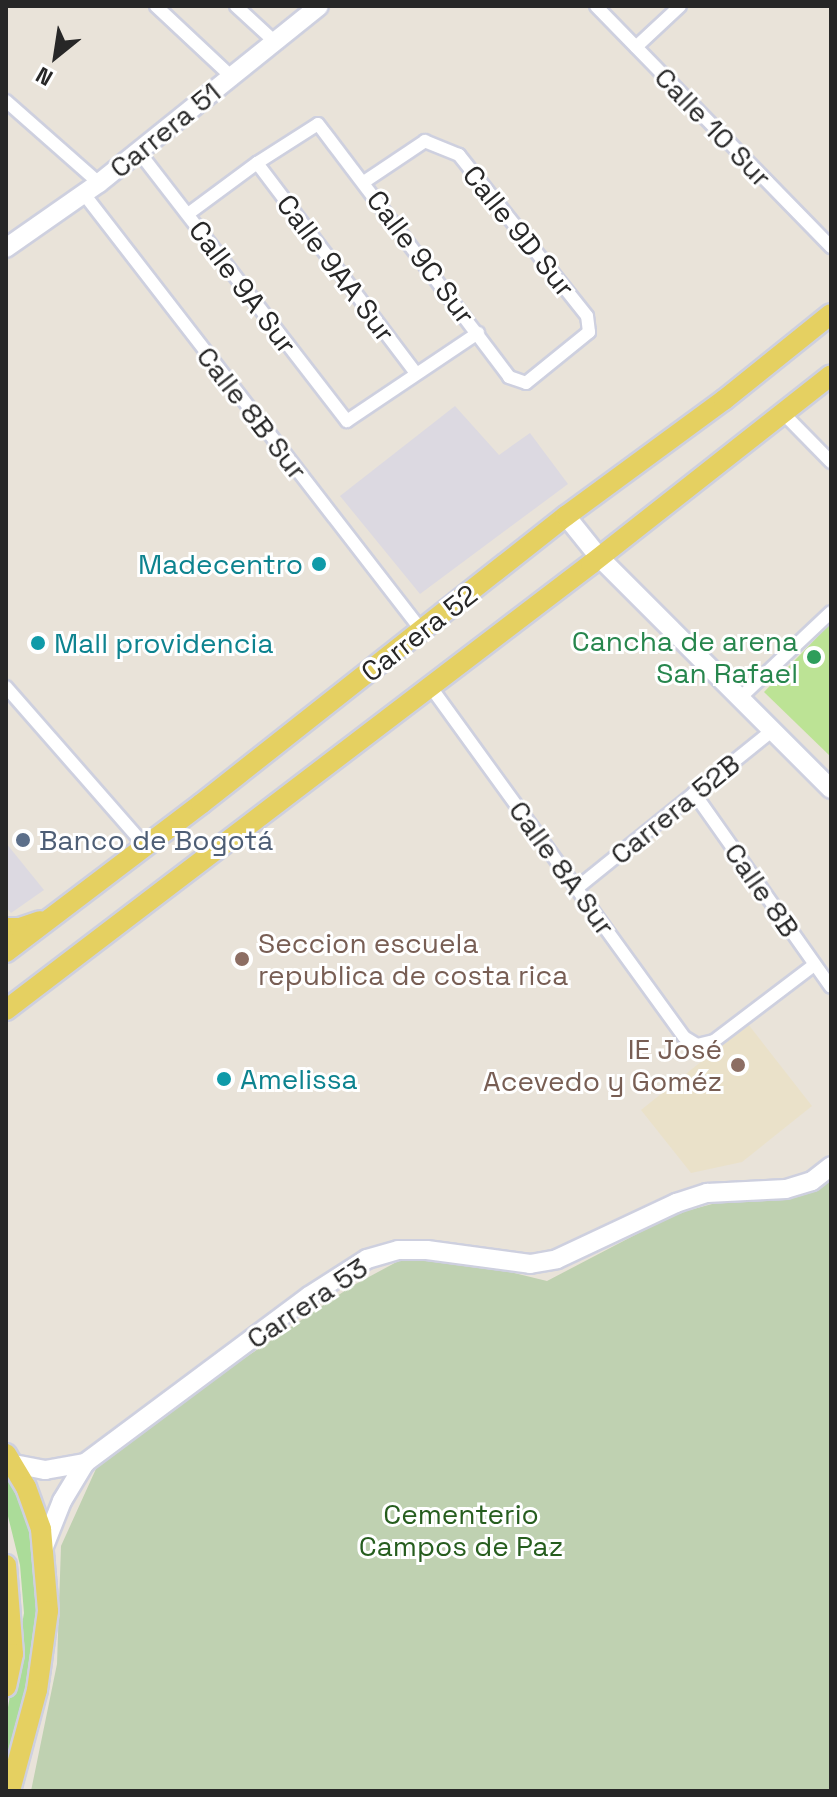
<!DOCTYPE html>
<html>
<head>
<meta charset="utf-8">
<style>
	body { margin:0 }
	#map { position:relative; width:837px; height:1797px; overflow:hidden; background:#e9e3d9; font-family:"Space Grotesk",sans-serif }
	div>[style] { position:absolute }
	.industrial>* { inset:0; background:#dcd9e1 }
	.education>* { inset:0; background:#eae1c9 }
	.green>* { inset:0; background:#abdc99 }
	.cemetery>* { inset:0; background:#bfd1b1 }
	.pitch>* { inset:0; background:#bce395 }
	.roads { filter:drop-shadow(2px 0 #ced0df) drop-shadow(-2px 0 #ced0df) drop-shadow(0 2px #ced0df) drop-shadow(0 -2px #ced0df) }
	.street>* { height:12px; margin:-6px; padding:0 6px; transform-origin:6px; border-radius:6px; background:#fff }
	.secondary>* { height:18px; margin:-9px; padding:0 9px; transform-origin:9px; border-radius:9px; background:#fff }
	.primary>* { height:20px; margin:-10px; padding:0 10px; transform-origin:10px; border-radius:10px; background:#e5d061 }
	.dots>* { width:22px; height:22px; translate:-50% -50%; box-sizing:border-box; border:4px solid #fff; border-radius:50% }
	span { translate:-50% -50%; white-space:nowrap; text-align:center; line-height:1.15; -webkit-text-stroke:6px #fff; paint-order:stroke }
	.street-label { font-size:28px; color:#272727 }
	.culture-label { font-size:28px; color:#0d838f }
	.right { translate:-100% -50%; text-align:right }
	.left { translate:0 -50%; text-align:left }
	.leisure-label { font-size:28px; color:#27864d }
	.service-label { font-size:28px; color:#4e5e75 }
	.education-label { font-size:28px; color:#785e54 }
	.park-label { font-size:28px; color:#265d1e }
	.frame { position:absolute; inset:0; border:8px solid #272727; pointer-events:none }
	.north { position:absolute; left:16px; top:16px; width:80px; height:80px; -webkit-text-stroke:6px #fff; paint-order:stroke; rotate:210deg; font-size:22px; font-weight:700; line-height:32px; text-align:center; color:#272727 }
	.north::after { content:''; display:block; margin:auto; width:28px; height:36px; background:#272727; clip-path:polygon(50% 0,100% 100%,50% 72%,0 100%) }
</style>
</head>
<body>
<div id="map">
	<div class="industrial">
		<div style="clip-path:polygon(455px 406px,499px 455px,530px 433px,568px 484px,420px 594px,340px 496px)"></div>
		<div style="clip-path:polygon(6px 843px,44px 890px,11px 913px,6px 907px)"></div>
	</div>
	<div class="education">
		<div style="clip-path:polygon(748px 1024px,812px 1106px,742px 1162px,691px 1173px,641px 1110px)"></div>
	</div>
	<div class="green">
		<div style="clip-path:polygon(9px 1475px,35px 1541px,41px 1602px,29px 1685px,6px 1781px,6px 1719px,24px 1613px,20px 1565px,6px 1508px,6px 1476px)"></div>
	</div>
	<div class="cemetery">
		<div style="clip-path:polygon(831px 1172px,831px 1791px,31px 1791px,57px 1664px,61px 1546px,100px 1460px,127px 1437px,352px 1286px,404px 1258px,481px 1265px,547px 1281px,675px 1214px)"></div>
	</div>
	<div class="pitch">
		<div style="clip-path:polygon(831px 623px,831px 757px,764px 692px)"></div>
	</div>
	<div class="roads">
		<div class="street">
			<div style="left:156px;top:6px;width:104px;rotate:43.1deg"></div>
			<div style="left:236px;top:6px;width:53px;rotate:42.7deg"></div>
			<div style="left:596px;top:6px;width:337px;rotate:45.7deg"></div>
			<div style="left:636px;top:47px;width:60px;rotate:-43deg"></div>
			<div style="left:6px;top:101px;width:124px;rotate:41.4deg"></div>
			<div style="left:139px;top:152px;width:340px;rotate:52.3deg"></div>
			<div style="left:347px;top:421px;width:158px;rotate:-33.9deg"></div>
			<div style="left:257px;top:163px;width:263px;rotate:52.9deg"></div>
			<div style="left:84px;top:194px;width:552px;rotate:52.28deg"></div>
			<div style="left:188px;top:214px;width:86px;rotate:-36.5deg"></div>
			<div style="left:257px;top:163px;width:72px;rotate:-32.6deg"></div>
			<div style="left:318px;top:124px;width:317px;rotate:52.9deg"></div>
			<div style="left:509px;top:377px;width:18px;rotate:19deg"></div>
			<div style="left:526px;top:383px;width:81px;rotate:-39deg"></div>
			<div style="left:589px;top:332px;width:16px;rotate:-97deg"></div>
			<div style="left:587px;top:316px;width:206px;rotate:-128.5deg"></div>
			<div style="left:459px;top:155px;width:37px;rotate:-158deg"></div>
			<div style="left:425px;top:141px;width:73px;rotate:146.1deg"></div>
			<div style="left:782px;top:412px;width:70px;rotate:45.6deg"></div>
			<div style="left:430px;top:686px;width:433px;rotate:54.1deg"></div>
			<div style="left:684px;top:1037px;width:15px;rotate:32deg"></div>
			<div style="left:697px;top:1045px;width:17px;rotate:-13deg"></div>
			<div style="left:714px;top:1041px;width:126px;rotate:-37.2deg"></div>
			<div style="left:6px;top:687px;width:211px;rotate:48.8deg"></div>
			<div style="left:742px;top:696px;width:122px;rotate:-43.3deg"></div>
			<div style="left:694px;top:793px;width:237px;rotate:54.8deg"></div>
			<div style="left:577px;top:888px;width:252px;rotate:-38.9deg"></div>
		</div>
		<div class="secondary">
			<div style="left:6px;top:248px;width:113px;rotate:-35deg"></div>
			<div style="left:99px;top:183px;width:282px;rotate:-38.8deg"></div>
			<div style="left:566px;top:516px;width:53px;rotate:51.2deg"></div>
			<div style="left:599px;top:557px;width:328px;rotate:45deg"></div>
			<div style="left:14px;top:1464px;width:32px;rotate:11deg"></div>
			<div style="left:45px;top:1470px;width:41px;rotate:-9.9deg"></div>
			<div style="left:43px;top:1549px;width:52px;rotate:-68.4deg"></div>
			<div style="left:62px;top:1501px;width:44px;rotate:-58.8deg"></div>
			<div style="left:85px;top:1463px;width:279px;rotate:-36.7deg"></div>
			<div style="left:309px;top:1296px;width:69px;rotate:-32.5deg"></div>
			<div style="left:367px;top:1259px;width:32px;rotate:-16deg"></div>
			<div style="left:398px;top:1250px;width:29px"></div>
			<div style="left:427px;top:1250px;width:104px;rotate:7.7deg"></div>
			<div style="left:530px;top:1264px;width:27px;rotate:-10deg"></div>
			<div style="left:557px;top:1259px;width:132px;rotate:-25.2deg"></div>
			<div style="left:676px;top:1203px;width:33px;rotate:-18deg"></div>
			<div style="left:707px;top:1193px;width:79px;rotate:-2.9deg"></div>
			<div style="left:786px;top:1189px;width:27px;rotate:-17deg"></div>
			<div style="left:812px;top:1181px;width:24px;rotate:-38deg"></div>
		</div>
		<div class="primary">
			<div style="left:6px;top:928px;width:14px"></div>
			<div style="left:20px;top:928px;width:21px;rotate:-19deg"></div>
			<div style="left:6px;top:952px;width:245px;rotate:-37.2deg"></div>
			<div style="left:201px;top:804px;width:465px;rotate:-38.3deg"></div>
			<div style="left:566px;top:516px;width:196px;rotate:-36.3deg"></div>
			<div style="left:724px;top:400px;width:137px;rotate:-38.8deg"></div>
			<div style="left:6px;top:1010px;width:736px;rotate:-37.32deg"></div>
			<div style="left:591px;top:564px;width:305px;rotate:-38.2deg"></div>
			<div style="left:6px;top:1454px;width:39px;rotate:59deg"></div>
			<div style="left:26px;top:1487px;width:45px;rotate:70.3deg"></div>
			<div style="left:41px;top:1529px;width:82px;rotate:85.1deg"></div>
			<div style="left:48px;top:1611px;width:80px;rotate:97.9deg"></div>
			<div style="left:37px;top:1690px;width:105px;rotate:105deg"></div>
			<div style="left:6px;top:1565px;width:89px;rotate:85.5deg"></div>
			<div style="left:13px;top:1654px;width:33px;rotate:102deg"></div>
		</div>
	</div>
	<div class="dots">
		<div style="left:319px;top:564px;background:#0f9aa8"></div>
		<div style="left:38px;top:643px;background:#0f9aa8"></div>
		<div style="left:814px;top:657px;background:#2e9e5b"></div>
		<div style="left:23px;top:840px;background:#5c6f8a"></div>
		<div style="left:242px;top:959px;background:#8d6e63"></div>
		<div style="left:738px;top:1065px;background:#8d6e63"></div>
		<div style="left:224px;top:1079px;background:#0f9aa8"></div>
	</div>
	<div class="street-label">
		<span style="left:713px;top:127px;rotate:46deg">Calle 10 Sur</span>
		<span style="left:165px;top:130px;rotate:-39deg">Carrera 51</span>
		<span style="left:519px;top:231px;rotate:51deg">Calle 9D Sur</span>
		<span style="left:421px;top:257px;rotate:53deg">Calle 9C Sur</span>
		<span style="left:336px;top:268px;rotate:53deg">Calle 9AA Sur</span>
		<span style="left:243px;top:287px;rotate:53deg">Calle 9A Sur</span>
		<span style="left:252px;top:413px;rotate:52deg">Calle 8B Sur</span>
		<span style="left:419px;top:633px;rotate:-38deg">Carrera 52</span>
		<span style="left:675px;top:809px;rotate:-39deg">Carrera 52B</span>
		<span style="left:562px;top:868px;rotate:54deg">Calle 8A Sur</span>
		<span style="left:762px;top:890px;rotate:55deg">Calle 8B</span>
		<span style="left:307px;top:1303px;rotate:-34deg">Carrera 53</span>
	</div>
	<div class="culture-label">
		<span class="right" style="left:303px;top:564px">Madecentro</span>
		<span class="left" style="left:54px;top:643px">Mall providencia</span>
		<span class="left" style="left:240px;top:1079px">Amelissa</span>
	</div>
	<div class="leisure-label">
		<span class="right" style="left:798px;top:657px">Cancha de arena<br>San Rafael</span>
	</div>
	<div class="service-label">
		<span class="left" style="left:39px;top:840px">Banco de Bogotá</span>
	</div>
	<div class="education-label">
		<span class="left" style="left:258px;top:959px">Seccion escuela<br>republica de costa rica</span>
		<span class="right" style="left:722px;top:1065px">IE José<br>Acevedo y Goméz</span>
	</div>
	<div class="park-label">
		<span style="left:461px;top:1530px">Cementerio<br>Campos de Paz</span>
	</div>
	<div class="frame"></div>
	<div class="north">N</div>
</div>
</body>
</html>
